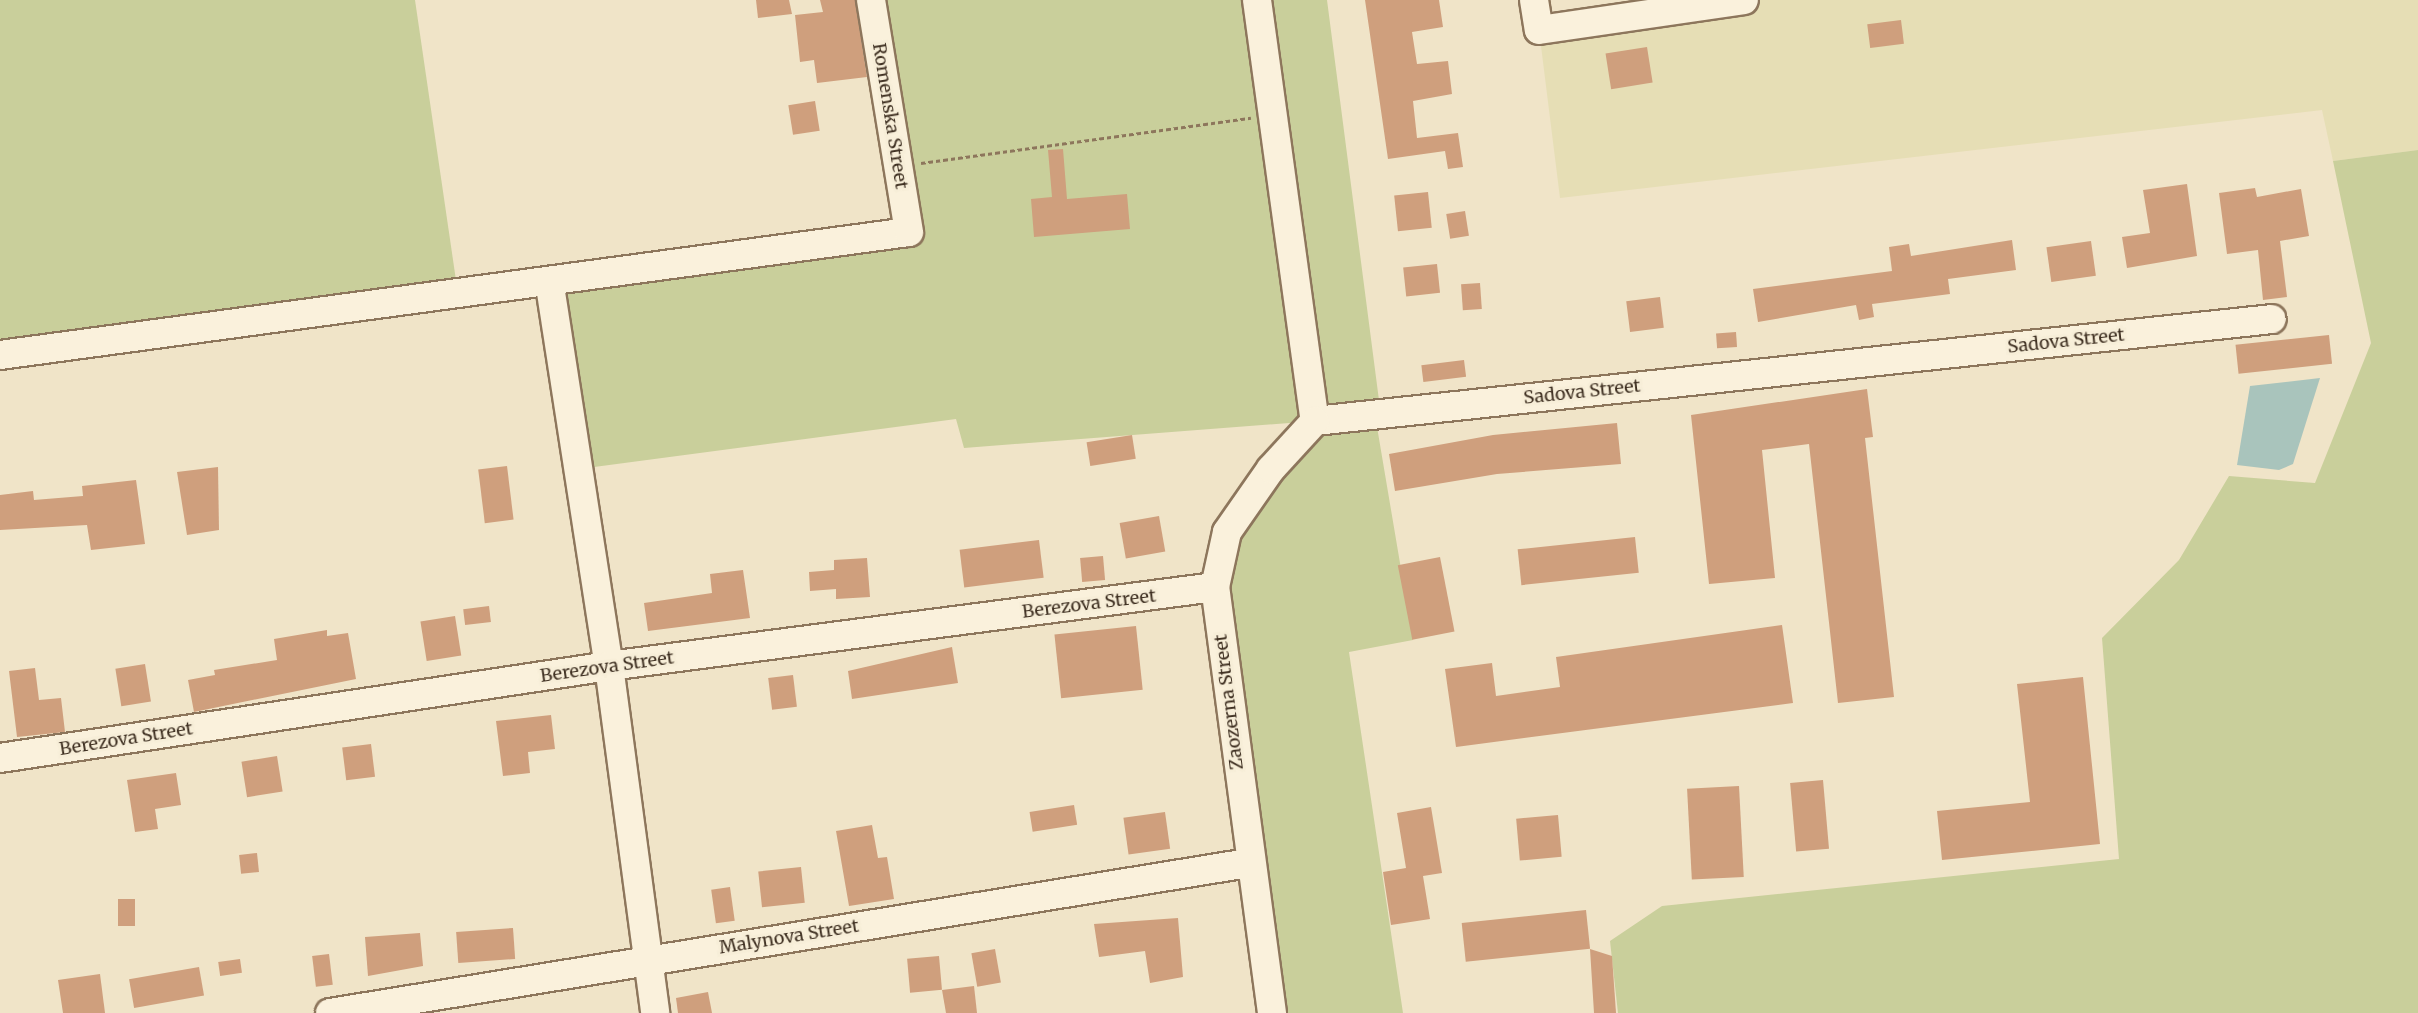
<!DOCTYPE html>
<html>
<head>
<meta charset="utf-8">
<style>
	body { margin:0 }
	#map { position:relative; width:2418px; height:1013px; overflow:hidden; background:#f0e4c8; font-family:Merriweather,serif }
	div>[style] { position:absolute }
	.farmland>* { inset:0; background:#e6deb5 }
	.green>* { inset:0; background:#c9cf9b }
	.water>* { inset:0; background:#a9c4bc }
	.building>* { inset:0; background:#cf9f7d; transform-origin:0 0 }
	.path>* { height:3px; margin-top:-1.5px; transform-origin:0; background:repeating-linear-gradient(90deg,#8d765c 0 4.5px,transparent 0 7.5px) }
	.roads { filter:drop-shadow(2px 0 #8d765c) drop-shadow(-2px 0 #8d765c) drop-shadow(0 2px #8d765c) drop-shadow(0 -2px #8d765c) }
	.minor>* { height:28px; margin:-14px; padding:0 14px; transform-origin:14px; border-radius:14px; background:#faf1dc }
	span { translate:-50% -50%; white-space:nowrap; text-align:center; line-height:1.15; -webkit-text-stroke:6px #f7eed8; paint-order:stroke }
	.street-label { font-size:18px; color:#3d2e20 }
</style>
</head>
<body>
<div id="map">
	<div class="farmland">
		<div style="clip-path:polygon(1744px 0,2418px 0,2418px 150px,2333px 161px,2322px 110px,1560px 198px,1539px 30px)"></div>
	</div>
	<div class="green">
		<div style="clip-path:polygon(0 0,415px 0,458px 294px,0 351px)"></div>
		<div style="clip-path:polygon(875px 0,1327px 0,1380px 408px,1375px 415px,1413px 640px,1349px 652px,1403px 1013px,1272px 1013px,1215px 587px,1227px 532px,1315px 421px,964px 448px,956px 419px,579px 469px,550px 286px,908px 232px)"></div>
		<div style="clip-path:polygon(2418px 150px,2418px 1013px,1618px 1013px,1610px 941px,1662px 906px,2119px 859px,2102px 638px,2179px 560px,2229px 476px,2315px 483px,2371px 343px,2333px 161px)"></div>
	</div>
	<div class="water">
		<div style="clip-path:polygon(2320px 378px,2293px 464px,2279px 470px,2237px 465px,2250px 386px)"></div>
	</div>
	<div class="building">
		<div style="clip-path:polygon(756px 0,789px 0,792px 14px,758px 18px)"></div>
		<div style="clip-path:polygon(820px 0,855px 0,867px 77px,817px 83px,814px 60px,800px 62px,795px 15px,823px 12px)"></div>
		<div style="clip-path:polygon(1365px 0,1439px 0,1443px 27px,1412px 32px,1417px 64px,1448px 61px,1452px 94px,1413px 101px,1417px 138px,1458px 133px,1463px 167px,1448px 169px,1445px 151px,1388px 159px)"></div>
		<div style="left:1901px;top:20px;width:24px;height:34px;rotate:83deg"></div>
		<div style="left:1647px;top:47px;width:36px;height:42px;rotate:81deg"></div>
		<div style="left:815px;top:101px;width:30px;height:27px;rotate:81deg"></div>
		<div style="clip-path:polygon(1063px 149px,1067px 199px,1127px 194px,1130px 229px,1034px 237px,1031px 199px,1052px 197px,1048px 150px)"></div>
		<div style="clip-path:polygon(2187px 184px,2197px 256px,2127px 268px,2122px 237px,2150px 233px,2143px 190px)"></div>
		<div style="clip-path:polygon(2255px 188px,2257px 197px,2301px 189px,2309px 236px,2280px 241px,2287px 297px,2263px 300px,2258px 250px,2227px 254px,2219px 193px)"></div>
		<div style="left:1428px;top:192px;width:36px;height:34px;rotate:84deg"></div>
		<div style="left:1465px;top:211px;width:25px;height:19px;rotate:81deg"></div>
		<div style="clip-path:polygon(2012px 240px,2016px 270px,1948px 279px,1950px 294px,1872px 304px,1874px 317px,1859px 320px,1856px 305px,1758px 322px,1753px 289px,1892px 271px,1889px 247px,1909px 244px,1911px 256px)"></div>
		<div style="left:2091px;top:241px;width:35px;height:45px;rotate:82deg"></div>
		<div style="left:1437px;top:264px;width:29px;height:34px;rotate:84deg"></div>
		<div style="left:1480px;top:283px;width:26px;height:19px;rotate:86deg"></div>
		<div style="left:1660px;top:297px;width:31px;height:34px;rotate:83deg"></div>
		<div style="left:1736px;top:332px;width:15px;height:20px;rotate:86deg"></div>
		<div style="left:2329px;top:335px;width:29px;height:94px;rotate:84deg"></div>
		<div style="left:1464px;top:360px;width:17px;height:43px;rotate:83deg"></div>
		<div style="clip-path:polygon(1867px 389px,1873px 437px,1865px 438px,1894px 697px,1838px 703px,1809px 444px,1762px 450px,1775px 578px,1709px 584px,1691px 415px)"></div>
		<div style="clip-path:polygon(1617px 423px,1621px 464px,1497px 474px,1395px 491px,1389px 454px,1493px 435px)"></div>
		<div style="left:1132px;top:435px;width:24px;height:46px;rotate:81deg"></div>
		<div style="left:507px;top:466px;width:54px;height:29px;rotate:83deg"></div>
		<div style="clip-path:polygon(218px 467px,219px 530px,187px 535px,177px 472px)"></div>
		<div style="clip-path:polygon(136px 480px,145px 544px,91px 550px,87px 525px,0 530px,0 495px,33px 491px,34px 500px,83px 496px,82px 486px)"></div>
		<div style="left:1159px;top:516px;width:36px;height:40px;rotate:80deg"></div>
		<div style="left:1635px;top:537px;width:36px;height:118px;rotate:84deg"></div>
		<div style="left:1039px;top:540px;width:38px;height:80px;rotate:83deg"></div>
		<div style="left:1103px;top:556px;width:24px;height:23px;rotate:85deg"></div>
		<div style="left:1440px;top:557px;width:76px;height:43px;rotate:79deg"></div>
		<div style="clip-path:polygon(867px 558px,870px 597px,836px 599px,836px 589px,810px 591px,809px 572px,834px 570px,834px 560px)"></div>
		<div style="clip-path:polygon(743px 570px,750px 618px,648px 631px,644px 603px,712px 593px,710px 574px)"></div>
		<div style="left:489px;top:606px;width:16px;height:26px;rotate:83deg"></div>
		<div style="left:455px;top:616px;width:40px;height:35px;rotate:81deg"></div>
		<div style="clip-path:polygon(1782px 625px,1793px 703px,1456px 747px,1445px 669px,1492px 663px,1496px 696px,1560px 687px,1556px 657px)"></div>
		<div style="left:1136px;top:626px;width:64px;height:82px;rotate:84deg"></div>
		<div style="clip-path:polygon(327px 630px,327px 636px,348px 633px,356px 679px,194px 712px,188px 680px,215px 675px,214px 670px,277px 660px,274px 639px)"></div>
		<div style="clip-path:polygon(952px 647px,958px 683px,852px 699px,848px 671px)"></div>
		<div style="left:145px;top:664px;width:38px;height:30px;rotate:81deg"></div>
		<div style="clip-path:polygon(35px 668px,39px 700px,61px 698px,65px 732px,17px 737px,9px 671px)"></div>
		<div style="left:793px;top:675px;width:32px;height:25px;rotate:83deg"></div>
		<div style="clip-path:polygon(2083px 677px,2100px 844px,1942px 860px,1937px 811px,2030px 802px,2017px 684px)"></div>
		<div style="clip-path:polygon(551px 715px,555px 749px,528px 752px,530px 773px,503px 776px,496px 721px)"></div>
		<div style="left:371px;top:744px;width:33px;height:29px;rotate:83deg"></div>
		<div style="left:277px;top:756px;width:36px;height:36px;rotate:81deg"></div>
		<div style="clip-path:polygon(176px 773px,181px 805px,155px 809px,158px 829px,135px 832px,127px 780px)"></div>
		<div style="left:1823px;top:780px;width:69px;height:33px;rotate:85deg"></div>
		<div style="left:1739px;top:786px;width:91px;height:52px;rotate:87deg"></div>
		<div style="left:1074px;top:805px;width:20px;height:45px;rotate:81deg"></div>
		<div style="clip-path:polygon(1431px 807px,1442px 873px,1423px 876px,1430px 919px,1391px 925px,1383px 872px,1406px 868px,1397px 813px)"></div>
		<div style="left:1165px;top:812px;width:37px;height:42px;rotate:82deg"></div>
		<div style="left:1558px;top:815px;width:42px;height:42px;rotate:85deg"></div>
		<div style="clip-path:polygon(872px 825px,878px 858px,887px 857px,894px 899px,849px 906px,836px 831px)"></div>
		<div style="left:257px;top:853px;width:19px;height:18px;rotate:84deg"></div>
		<div style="left:801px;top:867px;width:36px;height:43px;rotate:84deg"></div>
		<div style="left:730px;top:887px;width:34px;height:19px;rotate:82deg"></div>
		<div style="left:118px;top:899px;width:17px;height:27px"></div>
		<div style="left:1586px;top:910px;width:39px;height:125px;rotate:84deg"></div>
		<div style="clip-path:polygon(1178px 918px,1183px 977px,1150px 983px,1145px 951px,1099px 957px,1094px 924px)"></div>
		<div style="left:513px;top:928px;width:31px;height:57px;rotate:86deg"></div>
		<div style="clip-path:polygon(420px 933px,423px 966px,368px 976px,365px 937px)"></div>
		<div style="left:995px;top:949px;width:34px;height:24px;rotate:80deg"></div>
		<div style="clip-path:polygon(1590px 949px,1612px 956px,1616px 1013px,1594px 1013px)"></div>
		<div style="left:329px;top:954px;width:31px;height:17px;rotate:83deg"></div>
		<div style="left:939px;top:956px;width:34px;height:32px;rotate:85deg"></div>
		<div style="left:240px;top:959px;width:14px;height:22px;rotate:82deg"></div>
		<div style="left:199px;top:967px;width:29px;height:71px;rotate:80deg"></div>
		<div style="clip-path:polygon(100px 974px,105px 1013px,63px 1013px,58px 980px)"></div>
		<div style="clip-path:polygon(974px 986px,977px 1013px,946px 1013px,942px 990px)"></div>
		<div style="clip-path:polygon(708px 992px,712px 1013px,678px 1013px,676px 998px)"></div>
	</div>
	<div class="path">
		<div style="left:921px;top:163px;width:333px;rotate:-7.8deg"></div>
	</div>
	<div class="roads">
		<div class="minor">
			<div style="left:1257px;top:0;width:425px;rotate:82.2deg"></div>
			<div style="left:1534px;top:0;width:30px;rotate:81deg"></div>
			<div style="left:1539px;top:30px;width:207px;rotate:-8.3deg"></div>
			<div style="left:550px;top:286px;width:385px;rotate:81.2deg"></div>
			<div style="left:609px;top:666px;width:350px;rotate:82.4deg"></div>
			<div style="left:0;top:355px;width:917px;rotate:-7.71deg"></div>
			<div style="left:909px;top:232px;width:235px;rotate:-99.3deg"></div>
			<div style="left:1315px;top:421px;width:962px;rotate:-6.08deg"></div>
			<div style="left:0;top:758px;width:616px;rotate:-8.59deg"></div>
			<div style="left:609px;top:666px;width:611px;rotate:-7.43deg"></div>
			<div style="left:330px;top:1013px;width:930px;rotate:-9.28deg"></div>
			<div style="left:1272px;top:1013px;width:430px;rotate:-97.6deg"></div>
			<div style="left:1215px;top:587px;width:56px;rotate:-77.7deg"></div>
			<div style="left:1227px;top:532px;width:77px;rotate:-55.1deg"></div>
			<div style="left:1271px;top:469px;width:65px;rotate:-47.5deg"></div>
		</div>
	</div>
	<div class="street-label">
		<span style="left:890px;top:116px;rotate:81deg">Romenska Street</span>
		<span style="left:2066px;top:341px;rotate:-6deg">Sadova Street</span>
		<span style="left:1582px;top:392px;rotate:-6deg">Sadova Street</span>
		<span style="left:1089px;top:604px;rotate:-7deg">Berezova Street</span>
		<span style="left:607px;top:667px;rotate:-8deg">Berezova Street</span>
		<span style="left:1229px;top:702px;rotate:-97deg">Zaozerna Street</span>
		<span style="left:126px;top:739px;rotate:-9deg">Berezova Street</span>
		<span style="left:789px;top:937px;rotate:-9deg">Malynova Street</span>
	</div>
</div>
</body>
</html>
